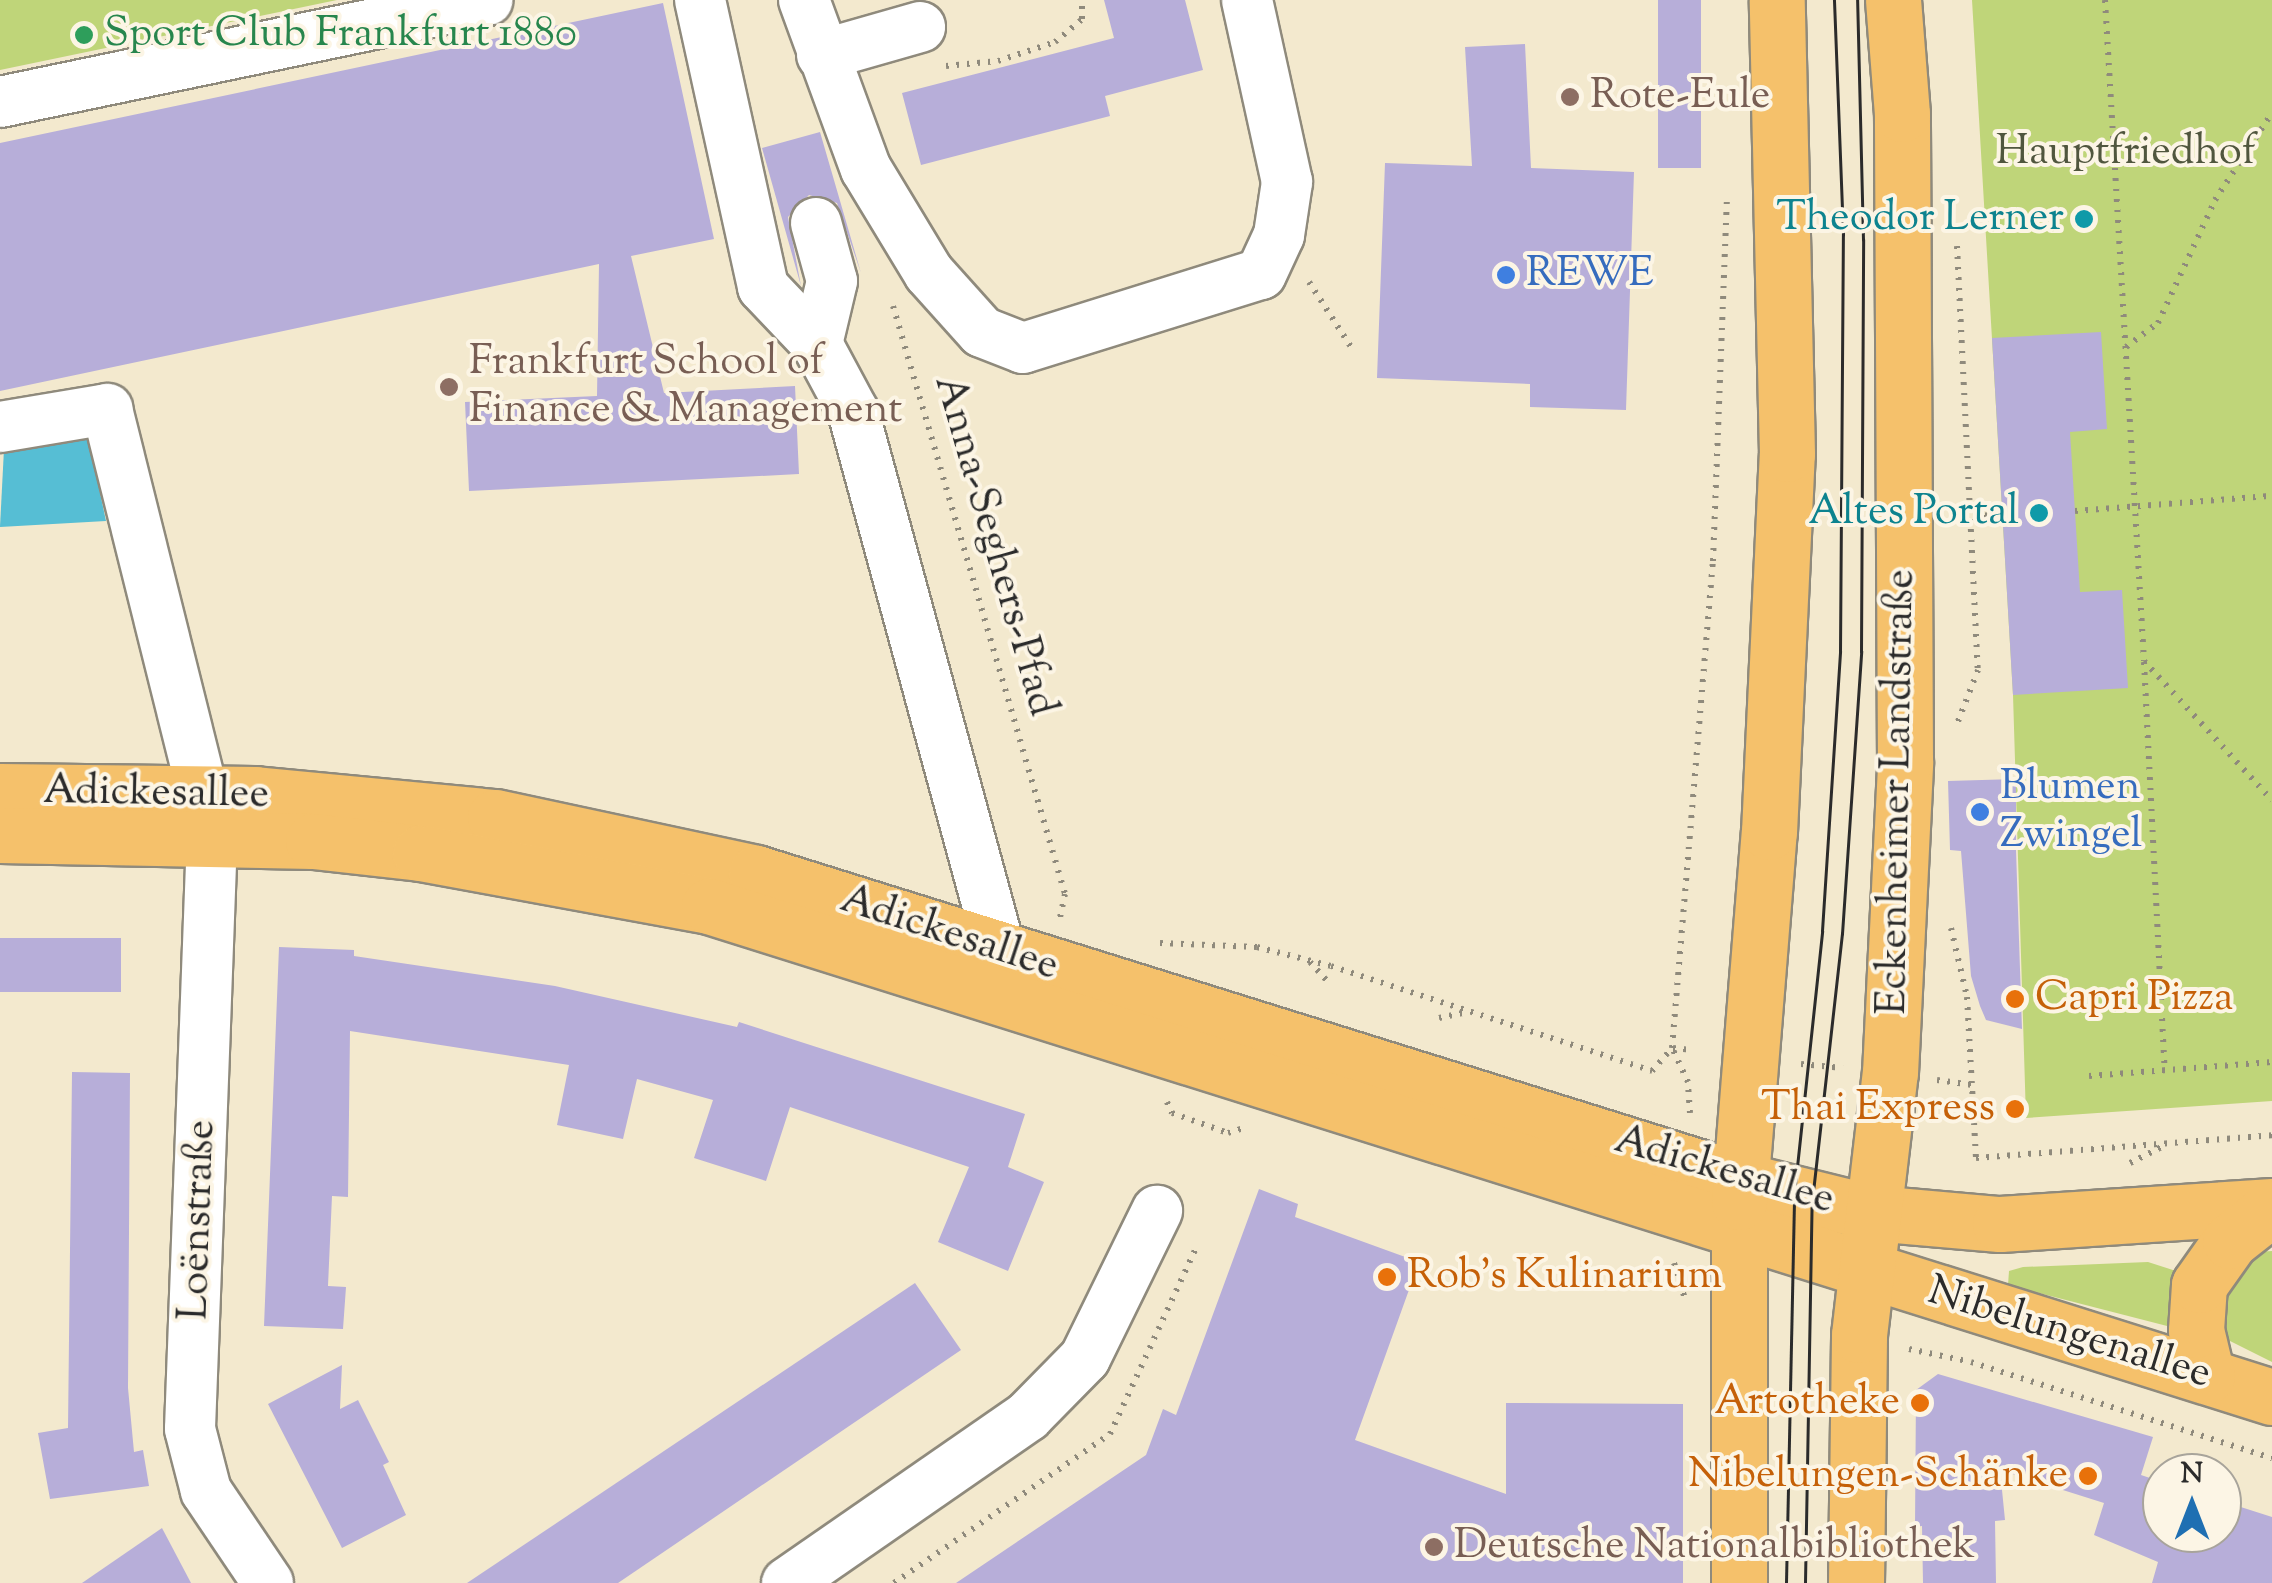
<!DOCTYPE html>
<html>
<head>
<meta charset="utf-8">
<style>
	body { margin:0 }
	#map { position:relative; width:2272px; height:1583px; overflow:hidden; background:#f3e9ce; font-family:"Sorts Mill Goudy",serif }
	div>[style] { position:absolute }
	.green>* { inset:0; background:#bfd579 }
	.water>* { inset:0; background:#56bed4 }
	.building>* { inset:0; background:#b7aed9; transform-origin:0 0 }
	.path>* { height:6px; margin-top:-3px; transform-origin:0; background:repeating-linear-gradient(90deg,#8f8a7c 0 2.5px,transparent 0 10.5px) }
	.roads { filter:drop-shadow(2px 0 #8f8a7c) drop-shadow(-2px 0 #8f8a7c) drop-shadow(0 2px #8f8a7c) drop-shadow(0 -2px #8f8a7c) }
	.minor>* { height:50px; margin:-25px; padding:0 25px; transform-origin:25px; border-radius:25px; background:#fff }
	.major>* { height:55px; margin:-27.5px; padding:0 27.5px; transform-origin:27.5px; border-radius:27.5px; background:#f5c16b }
	.tram>* { height:2.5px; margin:-1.25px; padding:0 1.25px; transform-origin:1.25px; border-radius:1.25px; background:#2b2b2b }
	.dots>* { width:28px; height:28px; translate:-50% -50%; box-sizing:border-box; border:5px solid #fcf5e5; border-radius:50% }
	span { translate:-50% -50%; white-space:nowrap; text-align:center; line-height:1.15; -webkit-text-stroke:8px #fcf5e5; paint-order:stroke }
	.leisure-label { font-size:42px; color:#27864d }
	.left { translate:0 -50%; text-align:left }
	.education-label { font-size:42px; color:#785e54 }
	.park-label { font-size:42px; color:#50563e }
	.culture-label { font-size:42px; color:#0d838f }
	.right { translate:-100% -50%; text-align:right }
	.shop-label { font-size:42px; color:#366cbe }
	.street-label { font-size:42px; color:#2b2b2b }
	.food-label { font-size:42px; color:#c56008 }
	.north { position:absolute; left:2142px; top:1453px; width:100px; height:100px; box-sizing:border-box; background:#fcf5e5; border:2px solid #a8a49b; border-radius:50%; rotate:0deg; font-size:28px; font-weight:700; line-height:40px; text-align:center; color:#2b2b2b }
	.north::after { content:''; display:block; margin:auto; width:35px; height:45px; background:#1f6fb2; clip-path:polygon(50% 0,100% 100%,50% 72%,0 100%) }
</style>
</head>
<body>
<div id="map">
	<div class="green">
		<div style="clip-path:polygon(0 0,337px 0,0 70px)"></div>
		<div style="clip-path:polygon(1972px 0,2272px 0,2272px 1101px,2026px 1118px,2013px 695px)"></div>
		<div style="clip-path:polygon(2272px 1251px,2272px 1362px,2222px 1337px,2221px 1280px,2257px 1252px)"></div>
		<div style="clip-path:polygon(2148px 1262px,2176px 1271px,2171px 1327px,2008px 1285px,2009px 1271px,2023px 1267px)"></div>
	</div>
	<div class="water">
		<div style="clip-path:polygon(88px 436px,106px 521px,0 527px,4px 449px)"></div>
	</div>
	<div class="building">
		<div style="clip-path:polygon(1104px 0,1185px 0,1203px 70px,1105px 96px,1110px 116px,921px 165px,902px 93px,1114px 38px)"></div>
		<div style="left:1658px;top:0;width:43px;height:168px"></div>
		<div style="clip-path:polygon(663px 3px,714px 239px,631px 256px,664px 393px,795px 386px,799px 474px,469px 491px,465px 402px,597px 396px,599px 264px,0 391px,0 143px)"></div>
		<div style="clip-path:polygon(1525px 44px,1531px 168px,1634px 172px,1626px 410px,1530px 407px,1530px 384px,1377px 378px,1385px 163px,1472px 166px,1465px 47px)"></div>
		<div style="clip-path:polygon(820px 132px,861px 273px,837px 203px,809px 195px,788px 217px,801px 286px,762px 148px)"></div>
		<div style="clip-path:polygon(2101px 332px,2107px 429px,2070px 432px,2080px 592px,2122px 590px,2128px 688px,2013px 695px,1992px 338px)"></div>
		<div style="clip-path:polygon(2016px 779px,2016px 850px,2022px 1029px,1986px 1020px,1980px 1006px,1971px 976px,1961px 851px,1950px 850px,1948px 781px)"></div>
		<div style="left:0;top:938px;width:121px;height:54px"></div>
		<div style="clip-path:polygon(279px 947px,354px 950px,354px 956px,555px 986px,737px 1027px,739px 1022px,1025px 1114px,1008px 1167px,1044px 1182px,1008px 1271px,938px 1242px,969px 1167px,790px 1107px,766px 1181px,694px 1158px,713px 1100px,637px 1079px,623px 1139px,557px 1125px,569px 1065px,350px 1031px,348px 1197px,332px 1196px,328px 1286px,346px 1287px,343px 1329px,264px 1326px)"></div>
		<div style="clip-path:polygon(72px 1072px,130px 1073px,128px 1388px,134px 1452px,143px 1450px,149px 1486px,50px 1499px,38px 1433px,68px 1428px)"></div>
		<div style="clip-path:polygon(1259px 1189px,1298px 1204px,1295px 1217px,1419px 1262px,1355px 1440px,1506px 1494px,1506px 1403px,1683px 1404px,1683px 1583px,956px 1583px,1146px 1455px,1163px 1409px,1176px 1415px)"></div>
		<div style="clip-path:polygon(915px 1283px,961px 1350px,618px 1583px,467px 1583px)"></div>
		<div style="clip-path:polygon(342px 1365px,340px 1409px,358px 1400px,389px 1462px,383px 1465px,406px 1515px,342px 1548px,268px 1404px)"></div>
		<div style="clip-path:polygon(1938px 1374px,2153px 1437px,2141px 1475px,2162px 1482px,2162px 1533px,2222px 1533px,2222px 1501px,2272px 1517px,2272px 1583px,2152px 1583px,2158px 1562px,2094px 1535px,2104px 1503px,2000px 1470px,2005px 1520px,1995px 1521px,1996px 1583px,1923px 1583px,1922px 1526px,1915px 1527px,1916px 1390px)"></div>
		<div style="clip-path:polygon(162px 1528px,191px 1583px,82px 1583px)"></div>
	</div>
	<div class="path">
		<div style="left:2105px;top:0;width:662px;rotate:86.62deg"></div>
		<div style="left:2144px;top:661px;width:189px;rotate:47.4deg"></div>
		<div style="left:946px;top:66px;width:52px;rotate:-5.5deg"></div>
		<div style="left:998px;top:61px;width:60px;rotate:-18.4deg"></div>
		<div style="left:1055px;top:42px;width:35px;rotate:-40deg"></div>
		<div style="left:1082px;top:19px;width:19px;rotate:-90deg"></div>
		<div style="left:1957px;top:246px;width:425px;rotate:87.2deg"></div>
		<div style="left:1978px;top:670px;width:58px;rotate:111.3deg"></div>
		<div style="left:1309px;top:282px;width:77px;rotate:57.1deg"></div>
		<div style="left:893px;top:306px;width:613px;rotate:73.69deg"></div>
		<div style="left:1065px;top:894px;width:25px;rotate:102deg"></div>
		<div style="left:2126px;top:347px;width:40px;rotate:-37deg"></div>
		<div style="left:2158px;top:323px;width:136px;rotate:-65.1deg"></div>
		<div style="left:2215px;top:200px;width:104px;rotate:-56.8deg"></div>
		<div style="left:2075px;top:511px;width:198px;rotate:-4.4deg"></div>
		<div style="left:1974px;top:515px;width:28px;rotate:2deg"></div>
		<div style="left:2144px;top:662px;width:409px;rotate:87.1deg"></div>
		<div style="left:1951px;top:928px;width:71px;rotate:76.9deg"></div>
		<div style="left:1967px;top:997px;width:161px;rotate:86.8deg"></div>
		<div style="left:1976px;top:1158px;width:297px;rotate:-4.4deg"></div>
		<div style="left:1160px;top:943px;width:97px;rotate:2.4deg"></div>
		<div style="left:1257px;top:947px;width:76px;rotate:14.4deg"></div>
		<div style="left:1331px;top:966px;width:338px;rotate:18.1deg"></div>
		<div style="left:1652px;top:1071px;width:30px;rotate:-49deg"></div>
		<div style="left:1310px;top:962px;width:24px;rotate:48deg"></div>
		<div style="left:1439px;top:1018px;width:29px;rotate:-12deg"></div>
		<div style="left:1673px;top:1048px;width:18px;rotate:6deg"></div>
		<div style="left:1801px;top:1064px;width:42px;rotate:5.4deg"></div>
		<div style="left:2089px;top:1076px;width:184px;rotate:-4.4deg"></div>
		<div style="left:1937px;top:1080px;width:36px;rotate:8deg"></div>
		<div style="left:1167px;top:1102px;width:12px;rotate:66deg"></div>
		<div style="left:1172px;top:1113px;width:59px;rotate:19.7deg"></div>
		<div style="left:1228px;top:1133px;width:16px;rotate:-18deg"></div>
		<div style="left:1690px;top:1113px;width:31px;rotate:-94deg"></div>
		<div style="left:1688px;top:1082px;width:38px;rotate:-115deg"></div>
		<div style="left:1672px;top:1048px;width:489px;rotate:-85.2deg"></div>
		<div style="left:1713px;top:561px;width:365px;rotate:-87.8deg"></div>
		<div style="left:2130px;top:1163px;width:37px;rotate:-27deg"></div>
		<div style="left:1674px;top:1263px;width:37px;rotate:73deg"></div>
		<div style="left:1909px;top:1349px;width:63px;rotate:11.8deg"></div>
		<div style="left:1971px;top:1362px;width:316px;rotate:17.7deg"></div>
		<div style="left:894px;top:1583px;width:262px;rotate:-34.6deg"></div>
		<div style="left:1110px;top:1434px;width:205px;rotate:-65.2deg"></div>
	</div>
	<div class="roads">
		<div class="minor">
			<div style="left:700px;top:0;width:294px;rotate:77.6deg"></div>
			<div style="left:763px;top:287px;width:79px;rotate:46.5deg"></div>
			<div style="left:817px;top:344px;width:76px;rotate:61.8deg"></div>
			<div style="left:853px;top:411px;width:556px;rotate:74.76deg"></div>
			<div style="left:804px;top:0;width:180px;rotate:69.9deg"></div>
			<div style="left:866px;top:169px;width:122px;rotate:58.8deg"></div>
			<div style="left:929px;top:273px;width:79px;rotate:48.1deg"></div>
			<div style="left:982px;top:332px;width:44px;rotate:21.3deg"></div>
			<div style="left:1023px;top:348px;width:249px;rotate:-17.3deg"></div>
			<div style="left:1261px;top:274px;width:43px;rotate:-65.2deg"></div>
			<div style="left:1279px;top:235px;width:54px;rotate:-81.4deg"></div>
			<div style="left:1287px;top:182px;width:186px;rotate:-102.4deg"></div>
			<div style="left:822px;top:55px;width:102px;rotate:-15.9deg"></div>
			<div style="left:0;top:102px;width:498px;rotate:-11.8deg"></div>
			<div style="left:816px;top:223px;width:60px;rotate:74.6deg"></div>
			<div style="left:832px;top:281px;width:65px;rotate:103.4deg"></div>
			<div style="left:0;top:427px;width:109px;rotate:-9.5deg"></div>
			<div style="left:107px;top:409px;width:396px;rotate:76deg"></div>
			<div style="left:212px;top:837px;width:592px;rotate:92.13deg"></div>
			<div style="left:190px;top:1429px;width:64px;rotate:75.5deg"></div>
			<div style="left:206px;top:1491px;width:111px;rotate:56deg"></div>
			<div style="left:787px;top:1583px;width:293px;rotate:-34.7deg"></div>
			<div style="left:1028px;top:1416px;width:81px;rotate:-45.5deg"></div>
			<div style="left:1085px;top:1358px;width:164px;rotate:-63.9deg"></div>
		</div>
		<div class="major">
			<div style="left:0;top:791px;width:255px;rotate:0.7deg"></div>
			<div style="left:255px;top:794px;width:241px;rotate:5.5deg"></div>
			<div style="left:495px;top:817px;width:267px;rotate:12.1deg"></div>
			<div style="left:756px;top:873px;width:1031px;rotate:17.33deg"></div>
			<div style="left:1740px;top:1180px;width:137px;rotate:13.9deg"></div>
			<div style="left:1873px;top:1213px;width:127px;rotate:5deg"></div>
			<div style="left:2000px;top:1224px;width:273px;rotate:-3.8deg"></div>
			<div style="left:0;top:835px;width:313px;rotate:1.1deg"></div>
			<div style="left:313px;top:841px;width:108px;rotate:6.4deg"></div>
			<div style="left:420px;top:853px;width:294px;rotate:10.4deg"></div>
			<div style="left:709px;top:906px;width:1638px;rotate:17.44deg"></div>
			<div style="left:2207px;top:1376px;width:47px;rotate:-103.4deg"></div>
			<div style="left:2196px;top:1330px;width:45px;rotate:-86.2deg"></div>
			<div style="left:2199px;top:1285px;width:54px;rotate:-54.8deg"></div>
			<div style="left:2230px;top:1241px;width:53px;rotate:-38.2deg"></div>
			<div style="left:1739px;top:1583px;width:381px;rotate:-90deg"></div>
			<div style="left:1739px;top:1202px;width:371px;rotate:-85.4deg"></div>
			<div style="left:1769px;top:832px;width:378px;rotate:-87.3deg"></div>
			<div style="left:1787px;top:454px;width:454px;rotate:-91.3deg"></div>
			<div style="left:1856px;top:1583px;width:248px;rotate:-89.3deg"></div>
			<div style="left:1859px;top:1335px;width:264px;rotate:-83.3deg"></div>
			<div style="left:1890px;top:1073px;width:312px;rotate:-87.2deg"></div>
			<div style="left:1905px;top:761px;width:647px;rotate:-90.27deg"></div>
			<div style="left:1902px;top:114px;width:114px;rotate:-94.5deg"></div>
		</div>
	</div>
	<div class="tram">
		<div style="left:1786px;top:1583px;width:388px;rotate:-88.8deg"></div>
		<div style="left:1794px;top:1195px;width:265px;rotate:-83.9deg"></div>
		<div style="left:1822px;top:931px;width:280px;rotate:-86.3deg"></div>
		<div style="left:1840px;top:652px;width:417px;rotate:-89.6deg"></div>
		<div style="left:1843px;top:235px;width:235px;rotate:-92.2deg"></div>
		<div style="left:1805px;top:1583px;width:382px;rotate:-89deg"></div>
		<div style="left:1812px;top:1201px;width:269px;rotate:-83.6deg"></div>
		<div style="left:1842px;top:934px;width:283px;rotate:-86.1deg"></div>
		<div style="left:1861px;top:652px;width:412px;rotate:-89.7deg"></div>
		<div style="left:1863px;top:240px;width:240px;rotate:-91.4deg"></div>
	</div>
	<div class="dots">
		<div style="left:84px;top:35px;background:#2e9e5b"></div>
		<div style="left:1570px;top:97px;background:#8d6e63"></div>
		<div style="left:2084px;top:219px;background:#0f9aa8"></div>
		<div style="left:1506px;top:275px;background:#3f7fe0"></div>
		<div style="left:449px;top:387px;background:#8d6e63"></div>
		<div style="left:2039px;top:513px;background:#0f9aa8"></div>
		<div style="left:1980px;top:812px;background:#3f7fe0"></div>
		<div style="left:2015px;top:999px;background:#e8710a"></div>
		<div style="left:2015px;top:1109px;background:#e8710a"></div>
		<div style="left:1387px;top:1277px;background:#e8710a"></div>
		<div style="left:1920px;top:1403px;background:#e8710a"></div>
		<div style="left:2088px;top:1476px;background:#e8710a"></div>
		<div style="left:1434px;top:1547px;background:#8d6e63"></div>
	</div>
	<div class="leisure-label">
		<span class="left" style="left:104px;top:35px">Sport Club Frankfurt 1880</span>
	</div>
	<div class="education-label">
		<span class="left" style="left:1590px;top:97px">Rote-Eule</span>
		<span class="left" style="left:469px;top:387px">Frankfurt School of<br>Finance &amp; Management</span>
		<span class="left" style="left:1454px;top:1547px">Deutsche Nationalbibliothek</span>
	</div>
	<div class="park-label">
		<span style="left:2126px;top:153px">Hauptfriedhof</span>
	</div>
	<div class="culture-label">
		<span class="right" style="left:2064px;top:219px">Theodor Lerner</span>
		<span class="right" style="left:2019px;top:513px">Altes Portal</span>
	</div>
	<div class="shop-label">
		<span class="left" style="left:1526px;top:275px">REWE</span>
		<span class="left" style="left:2000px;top:812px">Blumen<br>Zwingel</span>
	</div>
	<div class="street-label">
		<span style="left:994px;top:546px;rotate:74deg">Anna-Seghers-Pfad</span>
		<span style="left:1898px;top:792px;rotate:-89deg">Eckenheimer Landstraße</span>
		<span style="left:156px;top:794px;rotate:1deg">Adickesallee</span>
		<span style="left:949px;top:934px;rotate:18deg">Adickesallee</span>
		<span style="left:1724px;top:1171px;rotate:16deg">Adickesallee</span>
		<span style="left:199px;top:1220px;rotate:-88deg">Loënstraße</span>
		<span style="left:2069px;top:1334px;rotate:17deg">Nibelungenallee</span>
	</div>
	<div class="food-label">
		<span class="left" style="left:2035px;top:999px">Capri Pizza</span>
		<span class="right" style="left:1995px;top:1109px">Thai Express</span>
		<span class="left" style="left:1407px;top:1277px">Rob’s Kulinarium</span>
		<span class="right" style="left:1900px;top:1403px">Artotheke</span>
		<span class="right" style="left:2068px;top:1476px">Nibelungen-Schänke</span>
	</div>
	<div class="north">N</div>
</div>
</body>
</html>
